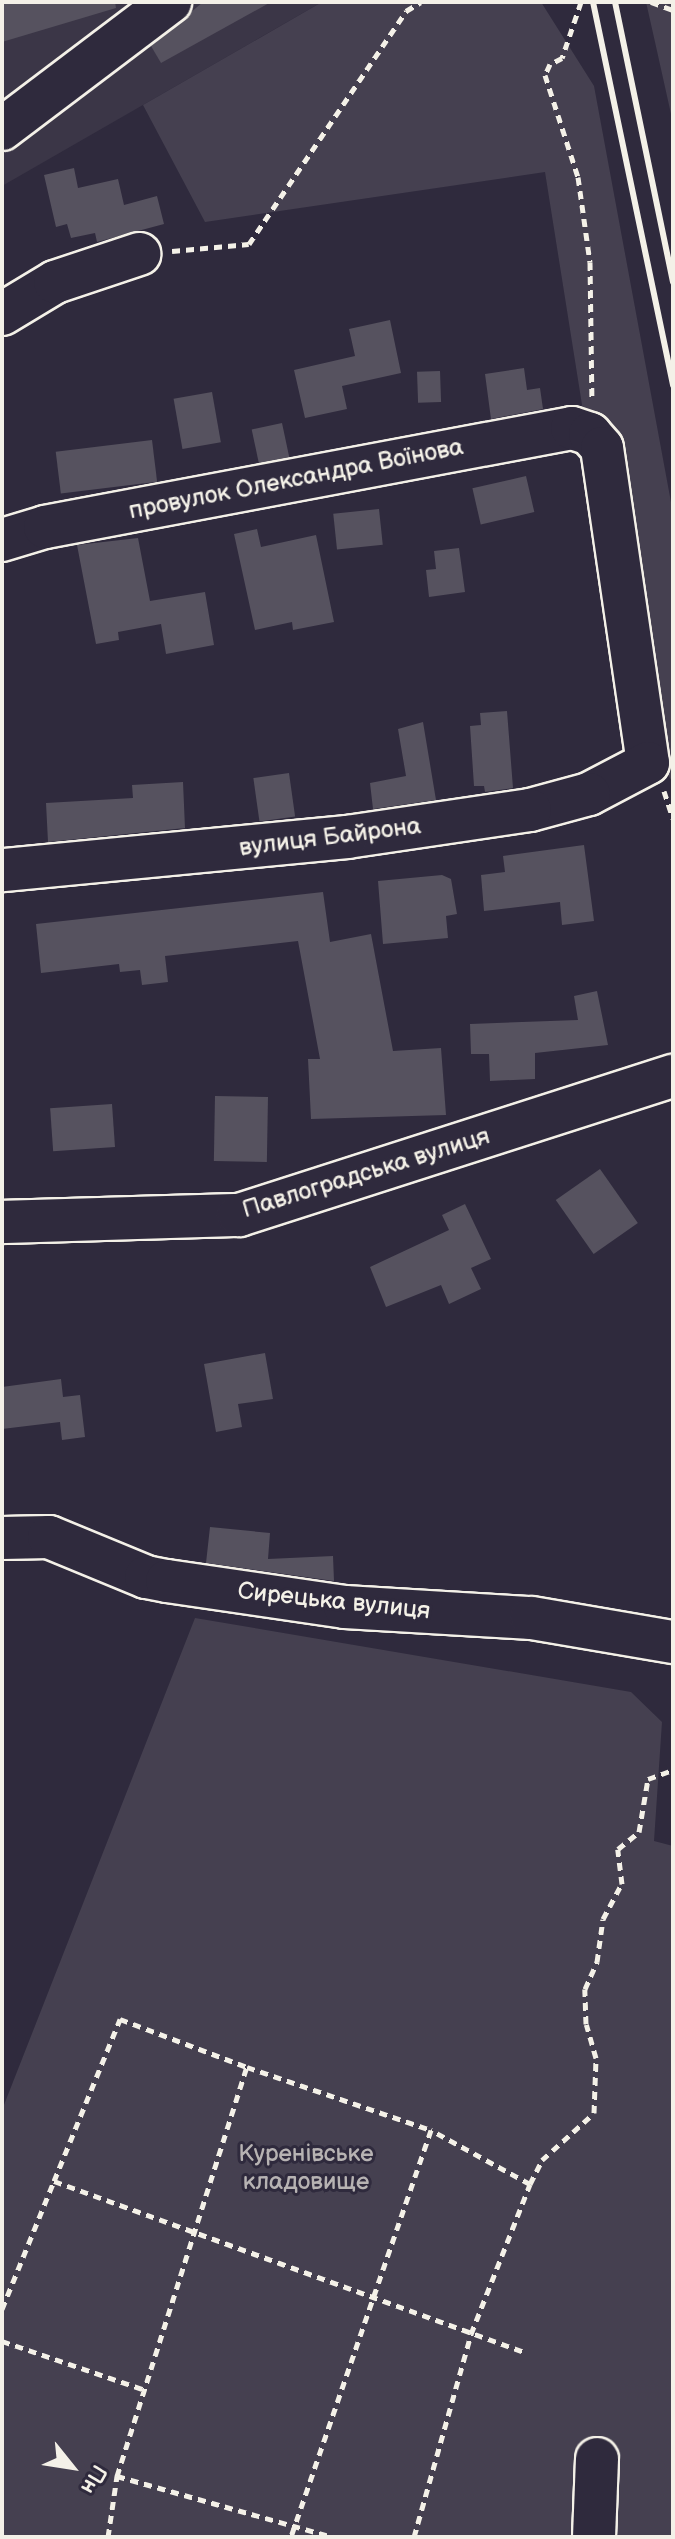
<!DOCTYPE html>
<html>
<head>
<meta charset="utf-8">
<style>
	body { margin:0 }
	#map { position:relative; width:675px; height:2539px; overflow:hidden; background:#2f2a3d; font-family:"Balsamiq Sans",sans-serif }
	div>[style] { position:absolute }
	.built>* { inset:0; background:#3b3647 }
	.green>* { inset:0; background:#454050 }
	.building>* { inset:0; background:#56525f; transform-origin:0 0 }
	.path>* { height:5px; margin-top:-2.5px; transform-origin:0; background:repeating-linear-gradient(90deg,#f4f1e8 0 8px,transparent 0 14px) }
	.roads { filter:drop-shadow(2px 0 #f4f1e8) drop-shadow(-2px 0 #f4f1e8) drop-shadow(0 2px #f4f1e8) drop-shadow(0 -2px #f4f1e8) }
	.minor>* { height:42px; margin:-21px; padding:0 21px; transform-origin:21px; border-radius:21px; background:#2f2a3d }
	.rail>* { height:6px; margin:-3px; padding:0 3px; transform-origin:3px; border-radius:3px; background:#f4f1e8 }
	span { translate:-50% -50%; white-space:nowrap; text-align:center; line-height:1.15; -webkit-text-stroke:6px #2f2a3d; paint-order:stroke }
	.street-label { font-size:24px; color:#f4f1e8 }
	.park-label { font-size:24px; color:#b7b3b3 }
	.frame { position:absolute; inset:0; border:4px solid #f4f1e8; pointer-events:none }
	.north { position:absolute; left:32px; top:2427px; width:80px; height:80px; -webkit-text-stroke:6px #2f2a3d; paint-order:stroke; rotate:120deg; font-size:22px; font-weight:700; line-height:32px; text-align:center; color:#f4f1e8 }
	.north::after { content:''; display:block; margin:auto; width:28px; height:36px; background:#f4f1e8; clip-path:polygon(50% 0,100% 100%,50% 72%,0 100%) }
</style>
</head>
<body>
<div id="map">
	<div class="built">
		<div style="clip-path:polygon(2px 2px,322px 2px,2px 186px)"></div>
	</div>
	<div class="green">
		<div style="clip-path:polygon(322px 2px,541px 2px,594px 86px,673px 513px,673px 783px,656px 755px,583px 411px,545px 172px,205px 222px,143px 105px)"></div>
		<div style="clip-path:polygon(646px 2px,673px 2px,673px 123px,655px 42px)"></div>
		<div style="clip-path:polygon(195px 1618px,631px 1692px,662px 1722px,654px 1841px,673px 1846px,673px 2537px,2px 2537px,2px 2110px)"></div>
	</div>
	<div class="building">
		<div style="clip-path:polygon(2px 2px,115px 2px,116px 8px,2px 42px)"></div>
		<div style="clip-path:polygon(203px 2px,271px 2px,161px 63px,151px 46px)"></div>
		<div style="clip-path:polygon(74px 168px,78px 188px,118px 179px,124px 205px,157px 196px,164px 224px,97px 242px,95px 233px,71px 238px,67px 224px,56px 227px,44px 175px)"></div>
		<div style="clip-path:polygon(390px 320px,401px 373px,342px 386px,347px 409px,305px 418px,294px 370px,355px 356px,349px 329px)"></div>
		<div style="clip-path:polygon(524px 368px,527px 390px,540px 388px,543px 409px,491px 419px,485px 374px)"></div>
		<div style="left:440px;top:371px;width:31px;height:23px;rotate:88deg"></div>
		<div style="left:212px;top:392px;width:51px;height:39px;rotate:80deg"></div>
		<div style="left:282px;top:423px;width:35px;height:31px;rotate:78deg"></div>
		<div style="left:152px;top:440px;width:42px;height:97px;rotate:83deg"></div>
		<div style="left:526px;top:476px;width:37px;height:55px;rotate:77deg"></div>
		<div style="left:379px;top:509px;width:36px;height:46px;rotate:84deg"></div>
		<div style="clip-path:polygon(257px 529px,261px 547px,316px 535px,334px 622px,293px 630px,292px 622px,255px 630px,234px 534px)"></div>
		<div style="clip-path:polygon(138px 538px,150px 601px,205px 592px,214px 645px,166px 654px,161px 624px,118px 632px,119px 640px,96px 644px,77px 545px)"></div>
		<div style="clip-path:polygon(459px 548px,465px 592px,429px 597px,426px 570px,436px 569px,434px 551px)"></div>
		<div style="clip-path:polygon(507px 711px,513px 788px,485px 792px,484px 786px,474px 786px,470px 726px,481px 725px,480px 713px)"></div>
		<div style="clip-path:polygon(423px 722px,436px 800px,373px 809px,370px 783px,406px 776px,398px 729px)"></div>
		<div style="left:289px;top:773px;width:44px;height:36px;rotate:82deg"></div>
		<div style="clip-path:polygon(183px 782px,185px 828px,48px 842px,46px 803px,133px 798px,132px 785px)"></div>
		<div style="clip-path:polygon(584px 845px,594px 921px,562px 925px,560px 902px,484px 911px,481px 875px,505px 872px,503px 856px)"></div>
		<div style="clip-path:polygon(442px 875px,451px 879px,457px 914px,446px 916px,448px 938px,383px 944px,378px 881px)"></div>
		<div style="clip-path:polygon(323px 892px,330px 942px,371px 934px,393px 1051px,441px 1048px,446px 1115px,311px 1119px,308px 1059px,320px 1059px,298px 941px,165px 956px,168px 982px,142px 985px,140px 970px,120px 972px,119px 964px,41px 973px,36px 924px)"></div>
		<div style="clip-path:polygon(597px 991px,608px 1045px,535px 1053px,535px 1079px,490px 1081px,489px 1054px,471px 1054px,470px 1024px,578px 1020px,574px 996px)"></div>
		<div style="left:215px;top:1096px;width:53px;height:65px;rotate:1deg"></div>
		<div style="left:112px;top:1104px;width:43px;height:62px;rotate:86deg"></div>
		<div style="left:600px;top:1169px;width:66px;height:54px;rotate:55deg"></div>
		<div style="clip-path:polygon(465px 1204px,491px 1259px,471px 1268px,481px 1289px,449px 1304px,441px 1285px,386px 1307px,370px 1267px,449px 1230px,442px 1215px)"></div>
		<div style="clip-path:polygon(265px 1353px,273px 1399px,238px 1404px,242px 1427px,216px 1432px,204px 1364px)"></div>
		<div style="clip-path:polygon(61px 1379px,63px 1397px,80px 1395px,85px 1437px,62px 1440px,60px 1422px,2px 1429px,2px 1387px)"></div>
		<div style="clip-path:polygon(210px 1527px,270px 1533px,268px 1559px,333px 1556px,334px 1581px,206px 1563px)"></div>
	</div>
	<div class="path">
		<div style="left:581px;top:2px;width:59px;rotate:108.7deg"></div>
		<div style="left:562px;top:58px;width:13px;rotate:153deg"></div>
		<div style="left:550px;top:64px;width:12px;rotate:114deg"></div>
		<div style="left:545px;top:75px;width:107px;rotate:72.1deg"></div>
		<div style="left:578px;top:177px;width:86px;rotate:82deg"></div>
		<div style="left:590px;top:262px;width:139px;rotate:89.2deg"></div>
		<div style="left:651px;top:2px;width:23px;rotate:20deg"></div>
		<div style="left:172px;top:251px;width:77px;rotate:-5.2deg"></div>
		<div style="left:249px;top:244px;width:281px;rotate:-56deg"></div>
		<div style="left:406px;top:11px;width:17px;rotate:-31deg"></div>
		<div style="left:664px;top:791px;width:29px;rotate:72deg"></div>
		<div style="left:54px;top:2181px;width:175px;rotate:-67.8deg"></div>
		<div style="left:120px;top:2019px;width:136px;rotate:20.7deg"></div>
		<div style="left:530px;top:2184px;width:27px;rotate:-63deg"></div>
		<div style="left:542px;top:2160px;width:70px;rotate:-42.1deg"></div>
		<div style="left:594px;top:2113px;width:55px;rotate:-87.9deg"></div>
		<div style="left:596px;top:2058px;width:35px;rotate:-106deg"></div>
		<div style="left:586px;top:2024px;width:35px;rotate:-92deg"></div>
		<div style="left:585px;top:1989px;width:30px;rotate:-66deg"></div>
		<div style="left:597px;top:1962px;width:43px;rotate:-82.1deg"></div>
		<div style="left:603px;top:1919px;width:40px;rotate:-62deg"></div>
		<div style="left:622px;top:1884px;width:35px;rotate:-97deg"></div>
		<div style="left:618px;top:1849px;width:27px;rotate:-39deg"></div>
		<div style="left:639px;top:1832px;width:54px;rotate:-80.4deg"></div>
		<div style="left:648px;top:1779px;width:27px;rotate:-20deg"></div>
		<div style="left:2px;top:2309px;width:138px;rotate:-67.9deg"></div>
		<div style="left:54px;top:2181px;width:500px;rotate:19.99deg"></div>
		<div style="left:2px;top:2341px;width:151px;rotate:18.9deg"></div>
		<div style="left:117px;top:2476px;width:224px;rotate:15.8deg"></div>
		<div style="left:108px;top:2537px;width:62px;rotate:-81.6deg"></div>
		<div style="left:117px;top:2476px;width:429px;rotate:-72.4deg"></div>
		<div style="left:247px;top:2067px;width:194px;rotate:18.9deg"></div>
		<div style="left:431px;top:2130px;width:430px;rotate:109deg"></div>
		<div style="left:414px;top:2537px;width:211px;rotate:-74.3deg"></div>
		<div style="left:471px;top:2334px;width:161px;rotate:-68.5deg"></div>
		<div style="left:530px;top:2184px;width:113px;rotate:-151.4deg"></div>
	</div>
	<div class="roads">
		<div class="minor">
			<div style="left:2px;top:129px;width:211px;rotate:-37.1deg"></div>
			<div style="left:2px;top:314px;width:62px;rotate:-31.1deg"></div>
			<div style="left:55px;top:282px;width:89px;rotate:-18.4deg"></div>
			<div style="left:2px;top:540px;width:45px;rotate:-16.8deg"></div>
			<div style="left:45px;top:527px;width:536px;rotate:-10.64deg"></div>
			<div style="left:572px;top:428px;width:19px;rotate:18deg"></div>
			<div style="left:590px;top:434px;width:18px;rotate:49deg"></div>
			<div style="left:602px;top:448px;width:318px;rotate:81.7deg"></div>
			<div style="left:648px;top:763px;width:67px;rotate:152.3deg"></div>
			<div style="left:589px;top:794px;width:61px;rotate:164.8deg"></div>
			<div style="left:530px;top:810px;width:185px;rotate:171.6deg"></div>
			<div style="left:347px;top:837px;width:347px;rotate:174.5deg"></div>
			<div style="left:2px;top:1222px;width:237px;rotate:-1.7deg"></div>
			<div style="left:239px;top:1215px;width:456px;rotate:-17.8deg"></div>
			<div style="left:2px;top:1538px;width:47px;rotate:-1.2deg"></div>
			<div style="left:49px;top:1537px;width:105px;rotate:22.4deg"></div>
			<div style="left:146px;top:1577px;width:21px;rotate:11deg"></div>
			<div style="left:167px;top:1581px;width:180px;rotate:8.3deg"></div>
			<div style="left:345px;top:1607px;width:187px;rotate:3.4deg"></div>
			<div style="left:532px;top:1618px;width:143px;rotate:9.7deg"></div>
			<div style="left:594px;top:2537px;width:78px;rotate:-87.8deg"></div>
		</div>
	</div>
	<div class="rail">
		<div style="left:593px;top:2px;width:392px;rotate:78.2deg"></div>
		<div style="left:615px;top:2px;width:286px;rotate:78.3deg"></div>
	</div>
	<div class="street-label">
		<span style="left:296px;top:479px;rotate:-11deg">провулок Олександра Воїнова</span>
		<span style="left:330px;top:837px;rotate:-7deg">вулиця Байрона</span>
		<span style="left:366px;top:1173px;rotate:-17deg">Павлоградська вулиця</span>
		<span style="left:334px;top:1601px;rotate:6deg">Сирецька вулиця</span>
	</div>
	<div class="park-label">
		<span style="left:306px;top:2168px">Куренівське<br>кладовище</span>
	</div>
	<div class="frame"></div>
	<div class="north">Пн</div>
</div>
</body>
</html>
